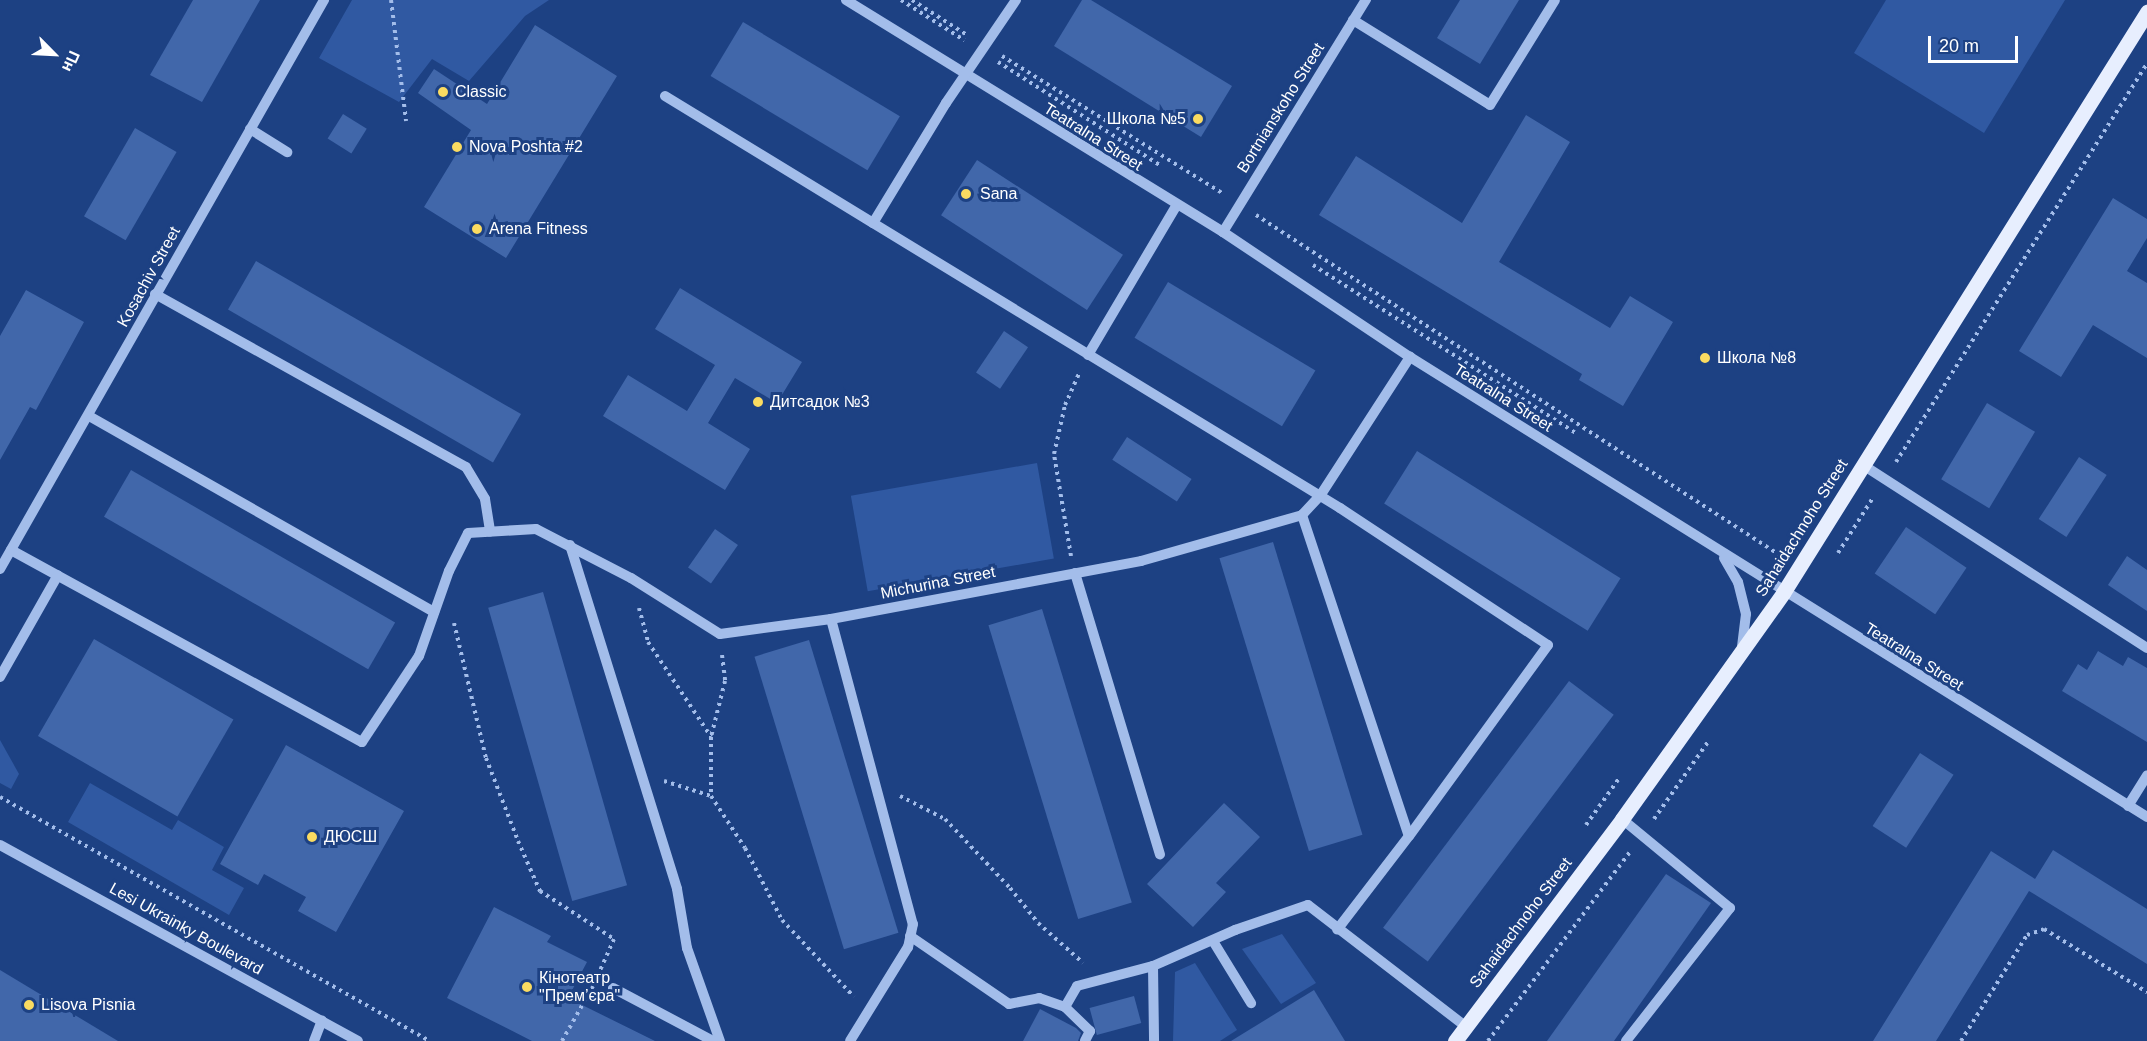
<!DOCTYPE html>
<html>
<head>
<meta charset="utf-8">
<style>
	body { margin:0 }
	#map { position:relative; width:2147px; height:1041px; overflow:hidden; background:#1d4183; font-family:Arial,sans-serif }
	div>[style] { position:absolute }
	.green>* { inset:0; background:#3059a2; transform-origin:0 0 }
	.building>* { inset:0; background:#4167aa; transform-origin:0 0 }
	.path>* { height:4px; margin-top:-2px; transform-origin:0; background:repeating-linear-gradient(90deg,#a3bdea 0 3px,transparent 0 7.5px) }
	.minor>* { height:10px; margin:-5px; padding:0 5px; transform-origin:5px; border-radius:5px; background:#a3bdea }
	.major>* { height:15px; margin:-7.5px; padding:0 7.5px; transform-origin:7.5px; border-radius:7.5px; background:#e7eefe }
	.dots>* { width:16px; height:16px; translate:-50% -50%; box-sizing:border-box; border:3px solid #1d4183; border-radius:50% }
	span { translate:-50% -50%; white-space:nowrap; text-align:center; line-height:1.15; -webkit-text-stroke:6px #1d4183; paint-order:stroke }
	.poi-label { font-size:16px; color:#fff }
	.left { translate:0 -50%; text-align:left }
	.right { translate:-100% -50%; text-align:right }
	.street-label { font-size:16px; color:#fff }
	.north { position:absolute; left:24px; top:24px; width:60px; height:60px; -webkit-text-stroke:4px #1d4183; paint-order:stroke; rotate:114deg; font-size:16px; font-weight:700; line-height:24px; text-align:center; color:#fff }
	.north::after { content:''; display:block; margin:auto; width:21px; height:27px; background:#fff; clip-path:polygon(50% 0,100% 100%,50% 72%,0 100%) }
	.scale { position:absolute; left:1928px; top:36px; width:90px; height:27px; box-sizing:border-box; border:3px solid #fff; border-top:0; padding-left:8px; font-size:18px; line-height:21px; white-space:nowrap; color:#fff; -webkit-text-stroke:4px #1d4183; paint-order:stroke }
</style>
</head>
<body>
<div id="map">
	<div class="green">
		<div style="clip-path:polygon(352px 0,549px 0,525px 16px,469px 81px,432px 59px,399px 102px,319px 58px)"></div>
		<div style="clip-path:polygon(1886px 0,2065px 0,1984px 133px,1854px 53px)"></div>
		<div style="left:1037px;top:463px;width:97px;height:189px;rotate:80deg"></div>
		<div style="clip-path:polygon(0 740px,19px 774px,11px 789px,0 783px)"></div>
		<div style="clip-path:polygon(90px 783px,172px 830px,178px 820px,224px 847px,212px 870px,244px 888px,229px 915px,68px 822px)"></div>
		<div style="clip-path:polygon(1282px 934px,1316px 983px,1281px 1004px,1242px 949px)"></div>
		<div style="clip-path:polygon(1195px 963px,1237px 1030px,1220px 1041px,1173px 1041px,1175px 972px)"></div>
	</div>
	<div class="building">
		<div style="clip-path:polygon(193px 0,260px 0,202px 102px,150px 75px)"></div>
		<div style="clip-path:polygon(1082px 0,1091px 0,1232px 86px,1201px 137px,1054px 46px)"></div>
		<div style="clip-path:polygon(1460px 0,1519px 0,1480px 64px,1437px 38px)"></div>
		<div style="left:743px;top:22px;width:183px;height:63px;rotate:31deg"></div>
		<div style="clip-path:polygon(535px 25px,617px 76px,506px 258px,424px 207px,471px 130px,418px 93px,434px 69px,487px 104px)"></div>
		<div style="left:343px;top:114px;width:28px;height:29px;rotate:32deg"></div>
		<div style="clip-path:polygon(1526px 115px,1570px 142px,1499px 262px,1610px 328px,1630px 296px,1673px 322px,1623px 406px,1579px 380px,1582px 374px,1319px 215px,1356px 156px,1462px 223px)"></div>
		<div style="left:135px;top:128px;width:48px;height:102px;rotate:30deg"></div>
		<div style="left:977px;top:160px;width:174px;height:66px;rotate:33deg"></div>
		<div style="clip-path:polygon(2113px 198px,2147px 219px,2147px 238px,2127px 271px,2147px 283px,2147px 358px,2093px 325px,2061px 377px,2019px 351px)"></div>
		<div style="left:256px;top:261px;width:306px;height:56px;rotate:30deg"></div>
		<div style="left:1168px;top:282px;width:172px;height:65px;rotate:31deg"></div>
		<div style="clip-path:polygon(680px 288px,802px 362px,777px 403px,735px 378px,708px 423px,750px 449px,725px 490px,603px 416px,628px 375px,687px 411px,715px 365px,655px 329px)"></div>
		<div style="clip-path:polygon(26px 290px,84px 322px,36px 410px,30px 407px,0 460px,0 336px)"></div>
		<div style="left:1004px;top:331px;width:29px;height:50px;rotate:34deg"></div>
		<div style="left:1987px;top:403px;width:56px;height:89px;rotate:31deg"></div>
		<div style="left:1127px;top:437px;width:77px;height:27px;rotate:33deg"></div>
		<div style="left:1417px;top:451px;width:240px;height:62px;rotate:32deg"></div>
		<div style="left:2079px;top:457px;width:33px;height:74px;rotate:33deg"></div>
		<div style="left:131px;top:470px;width:305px;height:54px;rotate:30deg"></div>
		<div style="left:1906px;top:527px;width:73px;height:56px;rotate:34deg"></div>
		<div style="left:715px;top:529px;width:28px;height:47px;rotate:35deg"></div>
		<div style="left:1273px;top:542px;width:306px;height:56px;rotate:73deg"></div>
		<div style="clip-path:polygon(2127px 556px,2147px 570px,2147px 611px,2108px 585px)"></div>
		<div style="left:543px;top:592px;width:305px;height:57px;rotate:74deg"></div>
		<div style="left:1042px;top:609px;width:307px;height:56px;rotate:73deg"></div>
		<div style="left:94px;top:639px;width:161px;height:112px;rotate:30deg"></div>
		<div style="left:809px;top:640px;width:306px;height:57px;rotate:73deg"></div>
		<div style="clip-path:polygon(2098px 651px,2123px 666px,2128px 657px,2147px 668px,2147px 742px,2062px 691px,2078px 664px,2087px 670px)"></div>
		<div style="left:1569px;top:681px;width:56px;height:309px;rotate:37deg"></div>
		<div style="clip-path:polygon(286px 745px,404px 811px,336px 932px,298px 911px,306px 897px,264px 874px,258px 885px,220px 864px)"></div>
		<div style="left:1920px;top:753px;width:40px;height:87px;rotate:33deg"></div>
		<div style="clip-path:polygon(1224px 803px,1260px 837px,1216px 883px,1226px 892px,1193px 927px,1147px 884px)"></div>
		<div style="clip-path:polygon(2053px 850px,2147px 909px,2147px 964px,2029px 891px,1936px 1041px,1873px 1041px,1991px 851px,2035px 879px)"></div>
		<div style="clip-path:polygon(1666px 874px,1711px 903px,1614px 1041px,1547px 1041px)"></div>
		<div style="clip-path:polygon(494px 907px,551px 936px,547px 942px,587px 962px,568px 998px,655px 1041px,532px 1041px,447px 998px)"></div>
		<div style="clip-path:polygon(0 970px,118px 1041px,0 1041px)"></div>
		<div style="clip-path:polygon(1314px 990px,1345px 1041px,1231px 1041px)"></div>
		<div style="left:1134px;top:996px;width:28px;height:46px;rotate:75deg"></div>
		<div style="clip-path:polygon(1040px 1009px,1076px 1028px,1081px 1033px,1078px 1041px,1023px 1041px)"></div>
	</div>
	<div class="path">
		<div style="left:391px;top:0;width:122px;rotate:82.9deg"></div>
		<div style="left:901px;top:0;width:75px;rotate:32.4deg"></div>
		<div style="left:912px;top:0;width:65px;rotate:32.5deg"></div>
		<div style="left:1002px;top:56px;width:259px;rotate:31.9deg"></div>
		<div style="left:998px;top:62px;width:193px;rotate:32.5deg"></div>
		<div style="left:1256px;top:215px;width:626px;rotate:33deg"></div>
		<div style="left:1313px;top:265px;width:313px;rotate:32.6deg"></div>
		<div style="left:1896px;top:462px;width:471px;rotate:-57.8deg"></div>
		<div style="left:1838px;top:553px;width:67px;rotate:-57.7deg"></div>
		<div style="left:1071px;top:556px;width:103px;rotate:-99.5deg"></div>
		<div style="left:1054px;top:454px;width:50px;rotate:-77.3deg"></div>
		<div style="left:1065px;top:405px;width:36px;rotate:-66deg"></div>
		<div style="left:639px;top:608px;width:35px;rotate:75deg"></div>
		<div style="left:648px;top:642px;width:114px;rotate:56.4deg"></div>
		<div style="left:454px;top:623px;width:139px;rotate:76.7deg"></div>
		<div style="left:486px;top:758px;width:89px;rotate:68.9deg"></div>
		<div style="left:518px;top:841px;width:55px;rotate:66.3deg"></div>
		<div style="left:540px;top:891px;width:88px;rotate:33deg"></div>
		<div style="left:614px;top:939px;width:35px;rotate:114deg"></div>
		<div style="left:722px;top:655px;width:26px;rotate:83deg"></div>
		<div style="left:725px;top:681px;width:58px;rotate:104deg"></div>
		<div style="left:711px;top:737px;width:59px;rotate:90deg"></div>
		<div style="left:711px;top:796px;width:62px;rotate:56.8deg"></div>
		<div style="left:745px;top:848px;width:81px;rotate:62.8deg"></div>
		<div style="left:782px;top:920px;width:105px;rotate:46.9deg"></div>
		<div style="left:664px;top:781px;width:49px;rotate:17.7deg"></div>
		<div style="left:900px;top:796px;width:51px;rotate:27.1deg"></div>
		<div style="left:945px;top:819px;width:95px;rotate:46.7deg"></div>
		<div style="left:1010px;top:888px;width:45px;rotate:51.3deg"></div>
		<div style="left:1038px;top:923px;width:60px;rotate:41.6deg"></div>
		<div style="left:0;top:797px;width:494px;rotate:29.6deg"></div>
		<div style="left:1654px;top:819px;width:94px;rotate:-55deg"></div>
		<div style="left:1586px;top:825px;width:59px;rotate:-54.7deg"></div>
		<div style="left:562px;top:1041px;width:63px;rotate:-60.6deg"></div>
		<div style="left:1488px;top:1041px;width:236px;rotate:-53.1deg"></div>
		<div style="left:1961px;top:1041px;width:125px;rotate:-58.1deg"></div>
		<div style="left:2027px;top:935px;width:18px;rotate:-19deg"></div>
		<div style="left:2044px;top:929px;width:121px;rotate:31.5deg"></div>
	</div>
	<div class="minor">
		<div style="left:846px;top:0;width:443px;rotate:31.6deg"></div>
		<div style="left:1223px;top:232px;width:225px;rotate:33.8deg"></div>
		<div style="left:1410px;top:357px;width:869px;rotate:31.97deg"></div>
		<div style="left:1016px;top:0;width:125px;rotate:124.2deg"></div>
		<div style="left:946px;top:103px;width:140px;rotate:121.3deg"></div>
		<div style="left:873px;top:223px;width:547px;rotate:31.39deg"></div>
		<div style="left:1340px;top:508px;width:249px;rotate:33.4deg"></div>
		<div style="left:1548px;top:645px;width:236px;rotate:126deg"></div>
		<div style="left:1353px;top:20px;width:161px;rotate:31.8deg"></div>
		<div style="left:1490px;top:105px;width:123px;rotate:-58.2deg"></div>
		<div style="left:665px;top:96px;width:244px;rotate:31.4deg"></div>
		<div style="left:250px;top:129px;width:44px;rotate:31.9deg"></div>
		<div style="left:1223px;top:232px;width:273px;rotate:-58.4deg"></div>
		<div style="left:155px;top:294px;width:356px;rotate:29.1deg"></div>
		<div style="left:466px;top:467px;width:37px;rotate:59deg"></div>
		<div style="left:485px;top:499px;width:33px;rotate:81deg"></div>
		<div style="left:1088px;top:355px;width:173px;rotate:-59.4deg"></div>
		<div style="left:89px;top:416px;width:397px;rotate:29.6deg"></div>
		<div style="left:1863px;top:465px;width:338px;rotate:32.8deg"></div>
		<div style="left:1302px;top:515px;width:338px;rotate:71.6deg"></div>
		<div style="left:1409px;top:836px;width:118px;rotate:127.5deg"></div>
		<div style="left:570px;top:545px;width:360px;rotate:72.7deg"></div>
		<div style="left:677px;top:889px;width:60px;rotate:80.4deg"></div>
		<div style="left:687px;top:948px;width:99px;rotate:70.5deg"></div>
		<div style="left:11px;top:550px;width:400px;rotate:28.7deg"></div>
		<div style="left:362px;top:742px;width:103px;rotate:-56.5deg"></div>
		<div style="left:419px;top:656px;width:90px;rotate:-70.6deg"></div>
		<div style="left:449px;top:571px;width:42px;rotate:-63.4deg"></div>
		<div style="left:468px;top:533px;width:68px;rotate:-3.4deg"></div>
		<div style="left:536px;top:529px;width:107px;rotate:27.3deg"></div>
		<div style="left:631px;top:578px;width:105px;rotate:32.2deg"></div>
		<div style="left:720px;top:634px;width:112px;rotate:-7.7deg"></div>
		<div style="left:831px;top:619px;width:315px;rotate:-10.6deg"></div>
		<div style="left:1141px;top:561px;width:167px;rotate:-15.9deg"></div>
		<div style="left:1302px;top:515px;width:26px;rotate:-47deg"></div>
		<div style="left:1320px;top:496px;width:166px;rotate:-57.1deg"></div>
		<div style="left:1724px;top:558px;width:28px;rotate:60deg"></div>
		<div style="left:1738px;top:582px;width:33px;rotate:76deg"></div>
		<div style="left:1746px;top:614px;width:34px;rotate:97deg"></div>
		<div style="left:0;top:569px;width:655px;rotate:-60.34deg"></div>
		<div style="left:1075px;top:573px;width:294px;rotate:73.2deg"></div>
		<div style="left:831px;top:619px;width:316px;rotate:75deg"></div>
		<div style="left:913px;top:924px;width:24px;rotate:102deg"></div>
		<div style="left:908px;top:947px;width:110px;rotate:121.7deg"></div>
		<div style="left:0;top:677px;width:117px;rotate:-60.4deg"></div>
		<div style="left:2128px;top:806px;width:36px;rotate:-58deg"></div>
		<div style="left:1622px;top:819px;width:140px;rotate:39.5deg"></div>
		<div style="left:1730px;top:908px;width:169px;rotate:128deg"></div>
		<div style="left:0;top:845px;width:408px;rotate:28.7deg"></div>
		<div style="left:910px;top:936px;width:120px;rotate:34.5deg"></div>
		<div style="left:1009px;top:1004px;width:31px;rotate:-11deg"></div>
		<div style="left:1039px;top:998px;width:28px;rotate:19deg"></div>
		<div style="left:1065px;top:1007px;width:24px;rotate:-60deg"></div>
		<div style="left:1077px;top:986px;width:79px;rotate:-14.7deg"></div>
		<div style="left:1153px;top:966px;width:90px;rotate:-23.7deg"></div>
		<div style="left:1235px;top:930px;width:77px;rotate:-18.9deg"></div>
		<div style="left:1308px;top:905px;width:198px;rotate:37.6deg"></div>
		<div style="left:1213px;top:941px;width:73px;rotate:58.5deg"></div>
		<div style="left:1153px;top:966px;width:75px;rotate:89.2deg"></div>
		<div style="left:613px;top:988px;width:113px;rotate:27.9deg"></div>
		<div style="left:1065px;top:1007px;width:35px;rotate:44deg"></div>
		<div style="left:1090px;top:1031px;width:11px;rotate:117deg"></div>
		<div style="left:314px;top:1041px;width:22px;rotate:-69deg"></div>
	</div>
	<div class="major">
		<div style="left:1455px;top:1041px;width:278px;rotate:-53deg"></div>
		<div style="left:1622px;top:819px;width:277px;rotate:-54.5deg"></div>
		<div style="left:1783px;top:593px;width:686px;rotate:-57.93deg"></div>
	</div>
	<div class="dots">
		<div style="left:443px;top:92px;background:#fadb61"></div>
		<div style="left:1198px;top:119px;background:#fadb61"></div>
		<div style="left:457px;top:147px;background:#fadb61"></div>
		<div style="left:966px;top:194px;background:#fadb61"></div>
		<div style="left:477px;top:229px;background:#fadb61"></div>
		<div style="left:1705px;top:358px;background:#fadb61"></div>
		<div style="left:758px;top:402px;background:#fadb61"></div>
		<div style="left:312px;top:837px;background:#fadb61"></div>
		<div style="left:527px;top:987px;background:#fadb61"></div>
		<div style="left:29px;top:1005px;background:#fadb61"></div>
	</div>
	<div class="poi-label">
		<span class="left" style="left:455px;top:92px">Classic</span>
		<span class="right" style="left:1186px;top:119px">Школа №5</span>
		<span class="left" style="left:469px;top:147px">Nova Poshta #2</span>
		<span class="left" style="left:980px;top:194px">Sana</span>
		<span class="left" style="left:489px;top:229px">Arena Fitness</span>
		<span class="left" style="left:1717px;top:358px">Школа №8</span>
		<span class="left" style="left:770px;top:402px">Дитсадок №3</span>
		<span class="left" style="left:324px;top:837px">ДЮСШ</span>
		<span class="left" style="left:539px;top:987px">Кінотеатр<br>"Прем’єра"</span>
		<span class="left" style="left:41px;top:1005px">Lisova Pisnia</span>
	</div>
	<div class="street-label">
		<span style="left:1281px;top:108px;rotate:-58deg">Bortnianskoho Street</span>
		<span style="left:1093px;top:137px;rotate:32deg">Teatralna Street</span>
		<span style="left:149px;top:277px;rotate:-61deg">Kosachiv Street</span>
		<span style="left:1503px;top:398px;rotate:32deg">Teatralna Street</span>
		<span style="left:1802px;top:528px;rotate:-58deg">Sahaidachnoho Street</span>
		<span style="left:938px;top:583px;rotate:-11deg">Michurina Street</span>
		<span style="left:1914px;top:657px;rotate:32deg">Teatralna Street</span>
		<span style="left:1521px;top:923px;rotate:-53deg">Sahaidachnoho Street</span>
		<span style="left:186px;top:929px;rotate:29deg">Lesi Ukrainky Boulevard</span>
	</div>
	<div class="north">Пн</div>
	<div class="scale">20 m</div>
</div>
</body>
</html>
